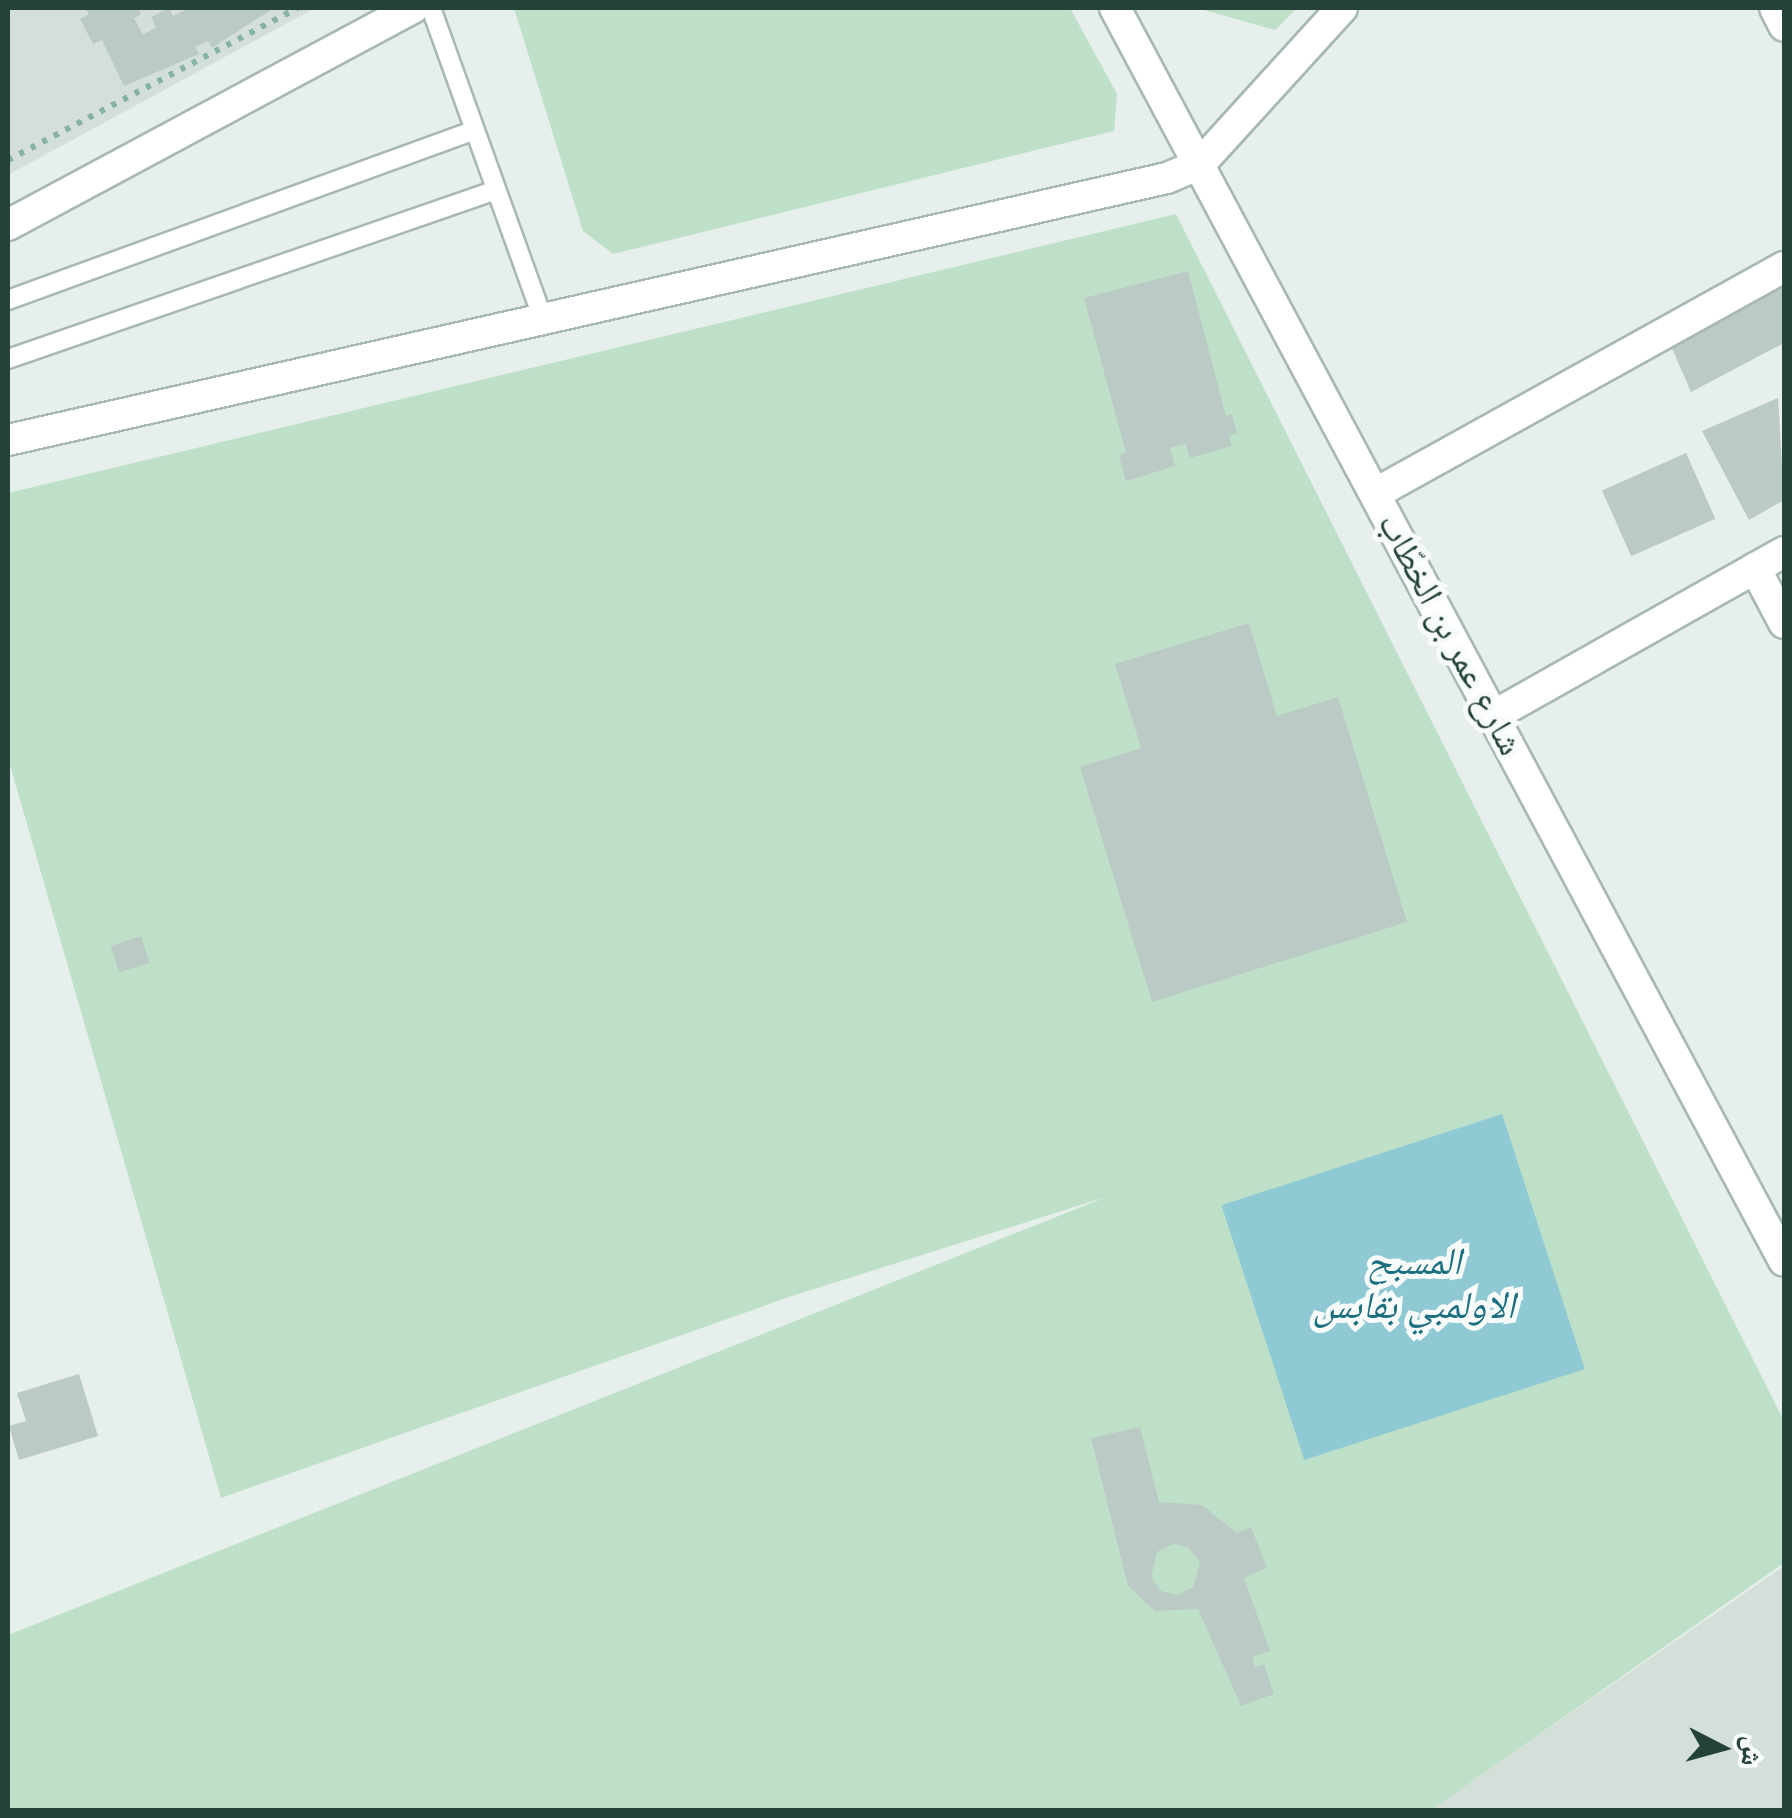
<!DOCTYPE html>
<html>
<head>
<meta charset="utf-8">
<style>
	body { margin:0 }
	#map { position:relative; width:1792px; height:1818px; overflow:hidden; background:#e6efeb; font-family:"DM Sans","Noto Naskh Arabic",sans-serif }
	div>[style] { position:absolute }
	.built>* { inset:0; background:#d4dfda }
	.green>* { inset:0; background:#bfe0c8 }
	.water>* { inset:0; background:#8ec9d4; transform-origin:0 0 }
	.building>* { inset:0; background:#bbcac4; transform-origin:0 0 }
	.path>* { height:6px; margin-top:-3px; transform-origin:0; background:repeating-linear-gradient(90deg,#86b3a5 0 5px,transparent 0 13px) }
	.roads { filter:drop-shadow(2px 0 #a8b8b2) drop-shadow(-2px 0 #a8b8b2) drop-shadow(0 2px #a8b8b2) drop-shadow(0 -2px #a8b8b2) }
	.lane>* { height:18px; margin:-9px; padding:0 9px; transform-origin:9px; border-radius:9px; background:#fff }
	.street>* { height:30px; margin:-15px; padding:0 15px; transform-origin:15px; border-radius:15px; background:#fff }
	.secondary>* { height:30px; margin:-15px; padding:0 15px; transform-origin:15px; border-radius:15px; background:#fff }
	span { translate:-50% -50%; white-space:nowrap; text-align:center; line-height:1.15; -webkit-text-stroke:10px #f7fbf9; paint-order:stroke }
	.street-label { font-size:35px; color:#24423a }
	.water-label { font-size:38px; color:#1c6f80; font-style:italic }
	.frame { position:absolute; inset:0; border:10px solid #24423a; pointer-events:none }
	.north { position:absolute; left:1672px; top:1698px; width:100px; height:100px; -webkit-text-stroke:8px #f7fbf9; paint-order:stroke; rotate:96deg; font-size:28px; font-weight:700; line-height:40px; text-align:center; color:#24423a }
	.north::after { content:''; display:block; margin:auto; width:35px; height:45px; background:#24423a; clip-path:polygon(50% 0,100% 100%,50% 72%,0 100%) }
</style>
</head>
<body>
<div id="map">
	<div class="built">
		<div style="clip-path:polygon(8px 8px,315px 8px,8px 175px)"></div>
		<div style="clip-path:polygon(1784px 1566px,1784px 1810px,1430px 1810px)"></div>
	</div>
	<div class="green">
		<div style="clip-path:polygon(514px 8px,1070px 8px,1117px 94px,1114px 131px,613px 254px,583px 231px)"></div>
		<div style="clip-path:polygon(1197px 8px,1297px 8px,1275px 30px)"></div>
		<div style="clip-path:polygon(1176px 214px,1784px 1421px,1784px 1563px,1431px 1810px,8px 1810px,8px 1635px,1106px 1197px,792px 1296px,221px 1498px,8px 758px,8px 493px)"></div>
	</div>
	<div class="water">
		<div style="left:1502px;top:1114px;width:268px;height:295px;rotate:72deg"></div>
	</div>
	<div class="building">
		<div style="clip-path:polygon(85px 8px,138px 8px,141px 14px,134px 18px,143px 35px,156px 27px,151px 17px,169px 8px,173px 16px,189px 8px,274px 8px,212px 48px,208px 41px,195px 47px,199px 54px,124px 86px,102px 40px,93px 44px,80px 19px,89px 14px)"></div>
		<div style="clip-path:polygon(1188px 271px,1226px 416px,1232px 414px,1237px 433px,1229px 436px,1232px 446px,1190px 458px,1186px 444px,1170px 448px,1175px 466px,1126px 481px,1119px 455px,1126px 453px,1084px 298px)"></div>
		<div style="clip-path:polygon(1784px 283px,1784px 343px,1691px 392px,1671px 346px)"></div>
		<div style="clip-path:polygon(1778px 398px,1784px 500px,1749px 520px,1702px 431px)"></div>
		<div style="left:1686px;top:453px;width:72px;height:92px;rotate:66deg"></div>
		<div style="clip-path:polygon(1249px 623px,1277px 716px,1338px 697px,1407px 922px,1152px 1002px,1080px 767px,1141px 748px,1115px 664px)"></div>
		<div style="left:141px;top:936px;width:28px;height:32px;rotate:72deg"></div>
		<div style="clip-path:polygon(79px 1374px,98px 1436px,19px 1460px,9px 1426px,26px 1421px,17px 1393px)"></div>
		<div style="clip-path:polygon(evenodd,1140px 1427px,1159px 1502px,1202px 1505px,1237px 1533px,1251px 1527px,1267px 1568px,1244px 1578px,1270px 1651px,1252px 1657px,1255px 1667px,1264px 1664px,1274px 1694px,1241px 1706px,1198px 1609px,1155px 1611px,1128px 1586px,1091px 1438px,1140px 1427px,1173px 1544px,1189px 1548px,1200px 1562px,1193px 1587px,1178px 1595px,1161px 1591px,1151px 1577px,1157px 1552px,1173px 1544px)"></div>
	</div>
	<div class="path">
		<div style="left:8px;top:160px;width:327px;rotate:-27.7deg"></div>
	</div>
	<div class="roads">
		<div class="lane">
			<div style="left:431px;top:8px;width:328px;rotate:70.2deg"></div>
			<div style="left:8px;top:300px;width:496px;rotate:-20deg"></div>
			<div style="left:8px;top:359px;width:516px;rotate:-19.1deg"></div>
		</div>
		<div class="street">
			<div style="left:1775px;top:8px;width:20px;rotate:63deg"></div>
			<div style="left:1376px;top:493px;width:466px;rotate:-29deg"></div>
			<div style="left:1755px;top:568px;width:62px;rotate:62.2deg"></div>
			<div style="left:1493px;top:716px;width:334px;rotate:-29.4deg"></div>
		</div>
		<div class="secondary">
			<div style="left:1115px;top:8px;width:1420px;rotate:61.9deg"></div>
			<div style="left:8px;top:225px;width:459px;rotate:-28.2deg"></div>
			<div style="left:8px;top:440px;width:1188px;rotate:-12.74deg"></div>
			<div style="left:1167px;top:178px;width:36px;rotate:-23deg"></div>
			<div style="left:1200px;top:164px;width:211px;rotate:-47.7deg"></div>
		</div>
	</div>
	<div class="street-label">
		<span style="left:1451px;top:634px;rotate:62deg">شارع عمر بن الخطّاب</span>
	</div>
	<div class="water-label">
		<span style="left:1414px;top:1284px">المسبح<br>الاولمبي بقابس</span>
	</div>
	<div class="frame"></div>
	<div class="north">ش</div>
</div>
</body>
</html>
